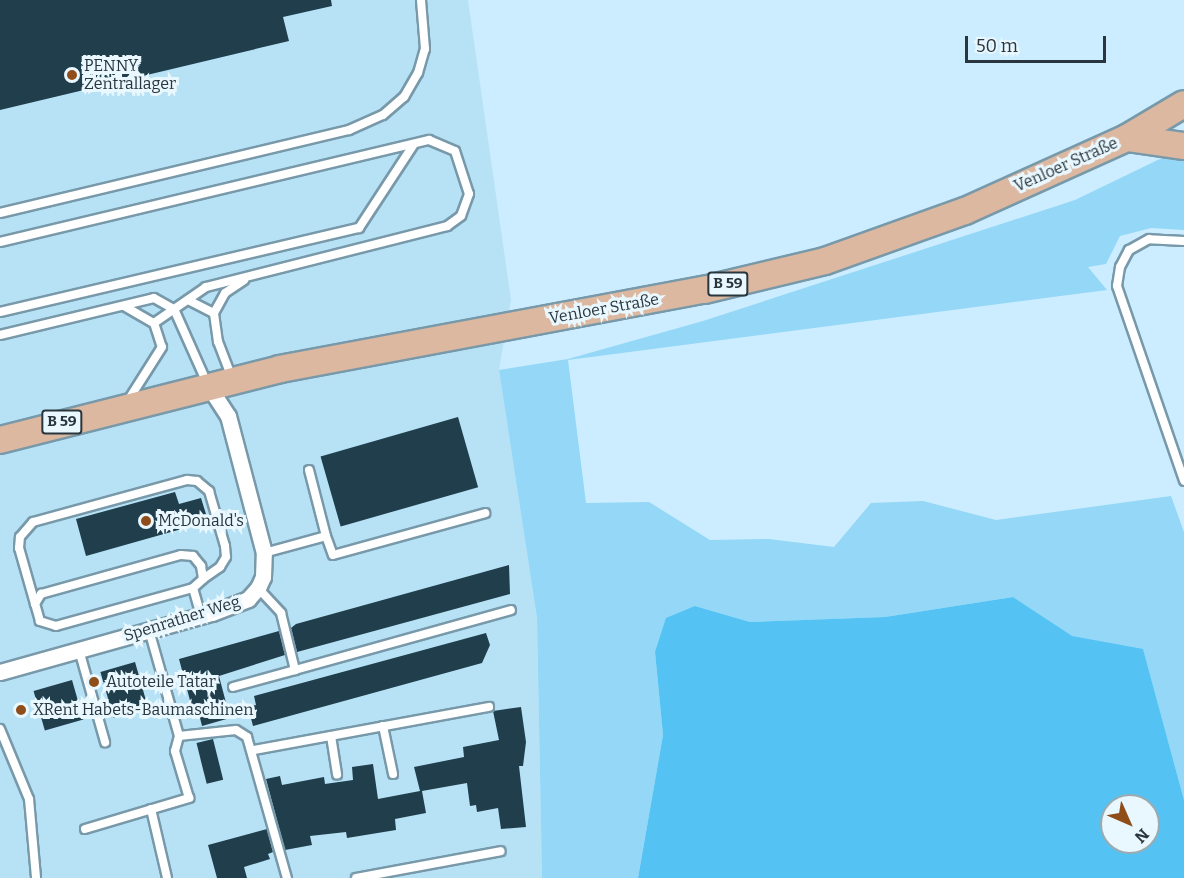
<!DOCTYPE html>
<html>
<head>
<meta charset="utf-8">
<style>
	body { margin:0 }
	#map { position:relative; width:1184px; height:878px; overflow:hidden; background:#cbedff; font-family:Bitter,serif }
	div>[style] { position:absolute }
	.built>* { inset:0; background:#b7e2f6 }
	.green>* { inset:0; background:#94d7f7 }
	.water>* { inset:0; background:#54c3f3 }
	.building>* { inset:0; background:#203e4c; transform-origin:0 0 }
	.roads { filter:drop-shadow(2px 0 #7899a9) drop-shadow(-2px 0 #7899a9) drop-shadow(0 2px #7899a9) drop-shadow(0 -2px #7899a9) }
	.service>* { height:8px; margin:-4px; padding:0 4px; transform-origin:4px; border-radius:4px; background:#fff }
	.minor>* { height:15px; margin:-7.5px; padding:0 7.5px; transform-origin:7.5px; border-radius:7.5px; background:#fff }
	.primary>* { height:26px; margin:-13px; padding:0 13px; transform-origin:13px; border-radius:13px; background:#ddb8a0 }
	.dots>* { width:16px; height:16px; translate:-50% -50%; box-sizing:border-box; border:3px solid #e9f7fe; border-radius:50% }
	span { translate:-50% -50%; white-space:nowrap; text-align:center; line-height:1.15; -webkit-text-stroke:6px #e9f7fe; paint-order:stroke }
	.shield-label span { padding:2px 4px; background:#e9f7fe; border:2px solid; border-radius:4px; -webkit-text-stroke-width:0 }
	.shield-label { font-size:15px; color:#29363d; font-weight:700 }
	.poi-label { font-size:16px; color:#29363d }
	.left { translate:0 -50%; text-align:left }
	.street-label { font-size:16px; color:#29363d }
	.north { position:absolute; left:1100px; top:794px; width:60px; height:60px; box-sizing:border-box; background:#e9f7fe; border:2px solid #9caab1; border-radius:50%; rotate:135deg; font-size:16px; font-weight:700; line-height:24px; text-align:center; color:#29363d }
	.north::after { content:''; display:block; margin:auto; width:21px; height:27px; background:#8f4d1a; clip-path:polygon(50% 0,100% 100%,50% 72%,0 100%) }
	.scale { position:absolute; left:965px; top:36px; width:141px; height:27px; box-sizing:border-box; border:3px solid #29363d; border-top:0; padding-left:8px; font-size:18px; line-height:21px; white-space:nowrap; color:#29363d; -webkit-text-stroke:4px #e9f7fe; paint-order:stroke }
</style>
</head>
<body>
<div id="map">
	<div class="built">
		<div style="clip-path:polygon(0 0,468px 0,511px 300px,499px 370px,537px 618px,542px 878px,0 878px)"></div>
	</div>
	<div class="green">
		<div style="clip-path:polygon(1166px 156px,1184px 158px,1184px 230px,1151px 228px,1120px 236px,1106px 264px,1088px 267px,1107px 290px,568px 360px,586px 503px,649px 502px,710px 540px,769px 539px,834px 547px,871px 503px,923px 501px,996px 520px,1171px 496px,1184px 532px,1184px 800px,1143px 650px,1072px 637px,1013px 597px,885px 617px,750px 622px,695px 606px,655px 652px,663px 735px,638px 878px,542px 878px,537px 618px,499px 370px,568px 359px,703px 321px,1075px 200px)"></div>
	</div>
	<div class="water">
		<div style="clip-path:polygon(evenodd,1013px 597px,1072px 636px,1143px 649px,1184px 800px,1184px 878px,638px 878px,663px 735px,655px 652px,666px 618px,695px 606px,750px 622px,885px 617px,1013px 597px,1112px 806px,1148px 806px,1148px 842px,1112px 842px,1112px 806px)"></div>
	</div>
	<div class="building">
		<div style="clip-path:polygon(0 0,331px 0,332px 6px,283px 17px,289px 41px,0 110px)"></div>
		<div style="left:458px;top:417px;width:73px;height:143px;rotate:74deg"></div>
		<div style="clip-path:polygon(175px 492px,179px 504px,201px 498px,206px 514px,183px 521px,185px 528px,86px 556px,76px 519px)"></div>
		<div style="clip-path:polygon(509px 565px,510px 594px,297px 652px,291px 628px,296px 624px)"></div>
		<div style="clip-path:polygon(279px 631px,285px 655px,219px 676px,230px 718px,202px 726px,197px 706px,192px 708px,179px 659px)"></div>
		<div style="clip-path:polygon(486px 633px,490px 645px,482px 663px,253px 726px,248px 707px,256px 705px,254px 696px)"></div>
		<div style="left:135px;top:662px;width:48px;height:36px;rotate:74deg"></div>
		<div style="left:72px;top:680px;width:41px;height:40px;rotate:74deg"></div>
		<div style="clip-path:polygon(521px 707px,526px 742px,523px 766px,519px 766px,526px 827px,501px 829px,498px 808px,477px 812px,476px 805px,470px 806px,467px 783px,422px 791px,426px 813px,395px 819px,396px 830px,347px 838px,346px 832px,310px 836px,312px 845px,285px 850px,266px 779px,280px 776px,282px 785px,324px 777px,325px 784px,353px 780px,352px 767px,373px 764px,378px 799px,420px 791px,414px 767px,464px 757px,463px 747px,499px 740px,493px 711px)"></div>
		<div style="left:213px;top:739px;width:42px;height:17px;rotate:76deg"></div>
		<div style="clip-path:polygon(267px 829px,273px 852px,268px 854px,270px 859px,244px 867px,247px 878px,217px 878px,208px 845px)"></div>
	</div>
	<div class="roads">
		<div class="service">
			<div style="left:0;top:213px;width:359px;rotate:-13.4deg"></div>
			<div style="left:349px;top:130px;width:37px;rotate:-24deg"></div>
			<div style="left:383px;top:115px;width:28px;rotate:-41deg"></div>
			<div style="left:404px;top:97px;width:28px;rotate:-60deg"></div>
			<div style="left:418px;top:73px;width:25px;rotate:-74deg"></div>
			<div style="left:425px;top:49px;width:49px;rotate:-94.7deg"></div>
			<div style="left:1184px;top:241px;width:35px;rotate:-177deg"></div>
			<div style="left:1149px;top:239px;width:23px;rotate:151deg"></div>
			<div style="left:1129px;top:250px;width:19px;rotate:118deg"></div>
			<div style="left:1120px;top:267px;width:19px;rotate:99deg"></div>
			<div style="left:1117px;top:286px;width:206px;rotate:71deg"></div>
			<div style="left:0;top:242px;width:441px;rotate:-13.4deg"></div>
			<div style="left:429px;top:140px;width:28px;rotate:23deg"></div>
			<div style="left:455px;top:151px;width:45px;rotate:72deg"></div>
			<div style="left:469px;top:194px;width:23px;rotate:110deg"></div>
			<div style="left:461px;top:216px;width:17px;rotate:144deg"></div>
			<div style="left:447px;top:226px;width:249px;rotate:165.8deg"></div>
			<div style="left:206px;top:287px;width:63px;rotate:145.3deg"></div>
			<div style="left:188px;top:300px;width:29px;rotate:27deg"></div>
			<div style="left:124px;top:306px;width:34px;rotate:30deg"></div>
			<div style="left:154px;top:323px;width:25px;rotate:72deg"></div>
			<div style="left:162px;top:347px;width:62px;rotate:122.4deg"></div>
			<div style="left:0;top:312px;width:369px;rotate:-13.2deg"></div>
			<div style="left:359px;top:228px;width:100px;rotate:-56.8deg"></div>
			<div style="left:0;top:335px;width:158px;rotate:-13.5deg"></div>
			<div style="left:154px;top:298px;width:23px;rotate:29deg"></div>
			<div style="left:174px;top:309px;width:81px;rotate:66deg"></div>
			<div style="left:232px;top:378px;width:39px;rotate:-111deg"></div>
			<div style="left:218px;top:342px;width:29px;rotate:-98deg"></div>
			<div style="left:214px;top:313px;width:23px;rotate:-61deg"></div>
			<div style="left:225px;top:293px;width:23px;rotate:-34deg"></div>
			<div style="left:309px;top:470px;width:68px;rotate:75.6deg"></div>
			<div style="left:264px;top:553px;width:64px;rotate:-15.3deg"></div>
			<div style="left:326px;top:536px;width:20px;rotate:70deg"></div>
			<div style="left:333px;top:555px;width:158px;rotate:-15.4deg"></div>
			<div style="left:181px;top:555px;width:12px;rotate:5deg"></div>
			<div style="left:193px;top:556px;width:13px;rotate:51deg"></div>
			<div style="left:201px;top:566px;width:13px;rotate:81deg"></div>
			<div style="left:203px;top:579px;width:13px;rotate:138deg"></div>
			<div style="left:193px;top:588px;width:142px;rotate:164.5deg"></div>
			<div style="left:56px;top:626px;width:17px;rotate:-163deg"></div>
			<div style="left:40px;top:621px;width:18px;rotate:-106deg"></div>
			<div style="left:35px;top:604px;width:12px;rotate:-59deg"></div>
			<div style="left:41px;top:594px;width:145px;rotate:-15.6deg"></div>
			<div style="left:193px;top:588px;width:29px;rotate:74deg"></div>
			<div style="left:258px;top:588px;width:34px;rotate:47deg"></div>
			<div style="left:281px;top:613px;width:59px;rotate:76.2deg"></div>
			<div style="left:295px;top:670px;width:224px;rotate:-15.5deg"></div>
			<div style="left:35px;top:604px;width:58px;rotate:-105.9deg"></div>
			<div style="left:19px;top:548px;width:11px;rotate:-85deg"></div>
			<div style="left:20px;top:537px;width:20px;rotate:-49deg"></div>
			<div style="left:33px;top:522px;width:160px;rotate:-15.3deg"></div>
			<div style="left:187px;top:480px;width:10px;rotate:6deg"></div>
			<div style="left:197px;top:481px;width:16px;rotate:40deg"></div>
			<div style="left:209px;top:491px;width:57px;rotate:73.8deg"></div>
			<div style="left:225px;top:546px;width:11px;rotate:85deg"></div>
			<div style="left:226px;top:557px;width:12px;rotate:121deg"></div>
			<div style="left:220px;top:567px;width:21px;rotate:145deg"></div>
			<div style="left:149px;top:630px;width:110px;rotate:74.2deg"></div>
			<div style="left:179px;top:736px;width:57px;rotate:-6deg"></div>
			<div style="left:236px;top:730px;width:13px;rotate:32deg"></div>
			<div style="left:247px;top:737px;width:147px;rotate:74.2deg"></div>
			<div style="left:79px;top:650px;width:96px;rotate:74.2deg"></div>
			<div style="left:233px;top:687px;width:64px;rotate:-15.3deg"></div>
			<div style="left:383px;top:726px;width:49px;rotate:78.2deg"></div>
			<div style="left:0;top:729px;width:76px;rotate:67.5deg"></div>
			<div style="left:29px;top:799px;width:79px;rotate:84.9deg"></div>
			<div style="left:331px;top:736px;width:39px;rotate:81deg"></div>
			<div style="left:254px;top:750px;width:239px;rotate:-10.4deg"></div>
			<div style="left:151px;top:809px;width:71px;rotate:76.9deg"></div>
			<div style="left:85px;top:829px;width:109px;rotate:-16.6deg"></div>
			<div style="left:189px;top:798px;width:49px;rotate:-106.6deg"></div>
			<div style="left:175px;top:751px;width:16px;rotate:-75deg"></div>
			<div style="left:356px;top:878px;width:147px;rotate:-10.5deg"></div>
		</div>
		<div class="minor">
			<div style="left:0;top:672px;width:220px;rotate:-15.6deg"></div>
			<div style="left:212px;top:613px;width:39px;rotate:-21deg"></div>
			<div style="left:248px;top:599px;width:15px;rotate:-48deg"></div>
			<div style="left:258px;top:588px;width:12px;rotate:-66deg"></div>
			<div style="left:263px;top:577px;width:24px;rotate:-88deg"></div>
			<div style="left:264px;top:553px;width:142px;rotate:-104.7deg"></div>
			<div style="left:228px;top:416px;width:37px;rotate:-123deg"></div>
		</div>
		<div class="primary">
			<div style="left:1127px;top:138px;width:58px;rotate:8deg"></div>
			<div style="left:0;top:440px;width:289px;rotate:-14.2deg"></div>
			<div style="left:280px;top:369px;width:431px;rotate:-10.6deg"></div>
			<div style="left:704px;top:290px;width:124px;rotate:-13.5deg"></div>
			<div style="left:825px;top:261px;width:149px;rotate:-19.7deg"></div>
			<div style="left:965px;top:211px;width:178px;rotate:-24.3deg"></div>
			<div style="left:1127px;top:138px;width:66px;rotate:-30.8deg"></div>
		</div>
	</div>
	<div class="dots">
		<div style="left:72px;top:75px;background:#8f4d1a"></div>
		<div style="left:146px;top:521px;background:#8f4d1a"></div>
		<div style="left:94px;top:682px;background:#8f4d1a"></div>
		<div style="left:21px;top:710px;background:#8f4d1a"></div>
	</div>
	<div class="shield-label">
		<span style="left:728px;top:284px">B 59</span>
		<span style="left:62px;top:422px">B 59</span>
	</div>
	<div class="poi-label">
		<span class="left" style="left:84px;top:75px">PENNY<br>Zentrallager</span>
		<span class="left" style="left:158px;top:521px">McDonald's</span>
		<span class="left" style="left:106px;top:682px">Autoteile Tatar</span>
		<span class="left" style="left:33px;top:710px">XRent Habets-Baumaschinen</span>
	</div>
	<div class="street-label">
		<span style="left:1066px;top:165px;rotate:-24deg">Venloer Straße</span>
		<span style="left:604px;top:309px;rotate:-10deg">Venloer Straße</span>
		<span style="left:182px;top:619px;rotate:-17deg">Spenrather Weg</span>
	</div>
	<div class="north">N</div>
	<div class="scale">50 m</div>
</div>
</body>
</html>
